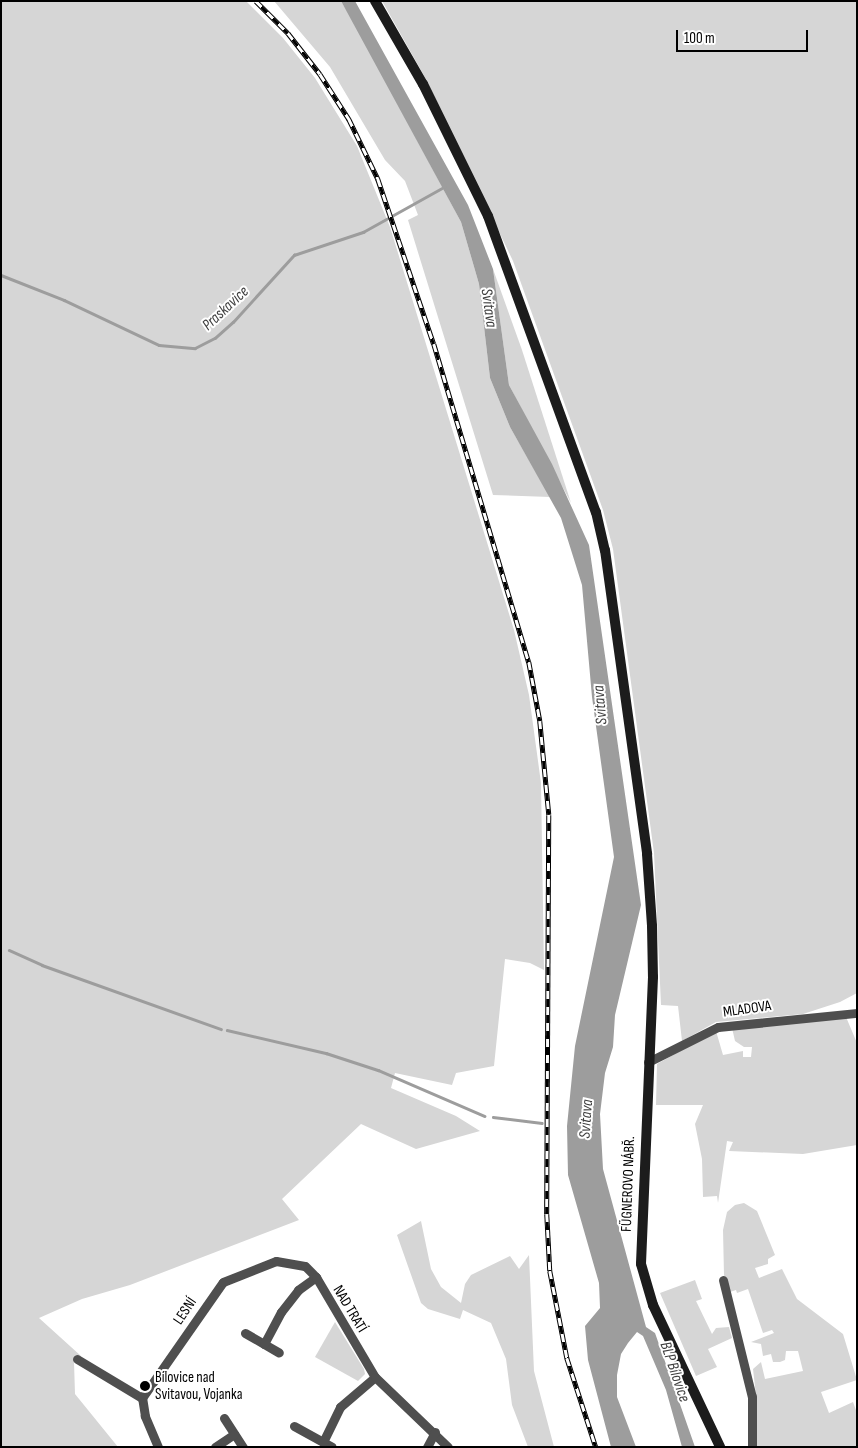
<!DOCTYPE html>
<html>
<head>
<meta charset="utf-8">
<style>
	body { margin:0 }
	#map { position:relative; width:858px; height:1448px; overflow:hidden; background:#fff; font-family:"Sofia Sans Condensed",sans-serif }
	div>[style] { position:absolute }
	.green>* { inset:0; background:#d6d6d6 }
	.water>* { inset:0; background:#9d9d9d }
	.stream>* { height:2.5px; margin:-1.25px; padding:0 1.25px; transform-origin:1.25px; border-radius:1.25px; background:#9d9d9d }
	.street>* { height:9px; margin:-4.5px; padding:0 4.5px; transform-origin:4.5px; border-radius:4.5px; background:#4f4f4f }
	.secondary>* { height:10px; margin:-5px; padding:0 5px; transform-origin:5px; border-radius:5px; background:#1c1c1c }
	.rail>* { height:4.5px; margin-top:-2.25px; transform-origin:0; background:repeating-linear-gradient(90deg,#fff 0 8px,#000 0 16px); box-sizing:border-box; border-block:1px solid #000 }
	.dots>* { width:14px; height:14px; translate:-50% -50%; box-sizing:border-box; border:2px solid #fff; border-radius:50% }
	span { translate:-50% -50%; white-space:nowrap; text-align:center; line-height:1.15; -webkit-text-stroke:4px #fff; paint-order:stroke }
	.street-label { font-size:15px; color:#000 }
	.poi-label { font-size:15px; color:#000 }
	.left { translate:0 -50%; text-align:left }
	.water-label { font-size:16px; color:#3e3e3e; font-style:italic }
	.frame { position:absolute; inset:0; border:2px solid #000; pointer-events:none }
	.scale { position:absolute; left:676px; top:30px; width:132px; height:22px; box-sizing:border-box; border:2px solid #000; border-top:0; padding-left:6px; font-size:15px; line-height:18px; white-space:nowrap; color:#000; -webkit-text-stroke:4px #fff; paint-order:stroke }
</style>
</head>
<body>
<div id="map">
	<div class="green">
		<div style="clip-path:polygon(1px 1px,246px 1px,283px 38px,315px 78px,357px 146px,390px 227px,514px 630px,529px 695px,541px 783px,544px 970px,530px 963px,505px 959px,494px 1066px,456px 1073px,452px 1085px,395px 1073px,391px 1088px,456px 1116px,480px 1131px,416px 1149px,361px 1124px,282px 1199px,299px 1220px,130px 1285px,82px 1299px,39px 1318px,81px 1356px,74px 1362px,75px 1394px,118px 1447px,1px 1447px)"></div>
		<div style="clip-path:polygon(274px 1px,341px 1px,357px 28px,461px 222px,479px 284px,490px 378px,510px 427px,550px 497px,493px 495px,408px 220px,418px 215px,405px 181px,385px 160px,330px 67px)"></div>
		<div style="clip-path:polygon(382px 1px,857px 1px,857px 993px,840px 1002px,803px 1014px,716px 1022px,682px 1041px,678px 1006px,661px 1005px,654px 853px,613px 549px,603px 510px,513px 261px,427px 81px)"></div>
		<div style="clip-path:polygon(493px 269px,522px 350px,571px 503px,509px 385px)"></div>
		<div style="clip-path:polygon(846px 1017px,857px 1043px,857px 1145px,803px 1154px,729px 1151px,733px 1142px,727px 1141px,718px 1203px,717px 1196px,703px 1197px,702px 1159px,695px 1124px,703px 1105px,656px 1105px,657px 1064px,716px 1031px,723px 1055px,743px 1051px,743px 1057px,751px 1057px,752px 1047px,744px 1047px,735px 1041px,732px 1028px)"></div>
		<div style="clip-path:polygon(744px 1203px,757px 1211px,775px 1255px,768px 1259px,768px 1264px,755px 1268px,759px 1278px,782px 1269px,797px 1299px,843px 1334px,857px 1380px,821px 1392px,829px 1413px,853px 1402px,857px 1413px,857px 1447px,755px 1447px,757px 1404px,753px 1369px,761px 1362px,765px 1379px,803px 1371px,798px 1351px,786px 1351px,785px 1360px,780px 1362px,773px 1362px,771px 1354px,763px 1356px,761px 1344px,751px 1342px,774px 1333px,772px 1330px,763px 1333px,748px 1289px,737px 1293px,736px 1290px,730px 1292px,724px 1275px,723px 1230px,727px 1212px,735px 1205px)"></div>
		<div style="clip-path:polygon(421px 1221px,431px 1269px,441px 1287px,461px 1303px,465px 1284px,471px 1275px,510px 1256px,519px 1269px,529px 1255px,534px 1371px,554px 1447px,528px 1447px,512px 1405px,506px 1359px,491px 1323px,463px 1310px,460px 1319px,428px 1309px,421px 1303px,397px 1235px)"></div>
		<div style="clip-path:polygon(695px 1280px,702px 1299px,696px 1301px,712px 1334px,716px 1328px,729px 1327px,732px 1338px,708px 1349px,717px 1367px,696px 1376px,660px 1293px)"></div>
		<div style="clip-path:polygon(335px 1322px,364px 1369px,365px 1374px,358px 1381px,315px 1357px)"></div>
	</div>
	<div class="water">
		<div style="clip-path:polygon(341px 1px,355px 1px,468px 205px,493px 269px,509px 385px,552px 464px,589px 545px,641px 905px,615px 1015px,613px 1047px,605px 1073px,600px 1114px,603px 1169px,646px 1327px,655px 1333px,695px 1447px,682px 1447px,666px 1390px,643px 1336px,637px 1332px,628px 1343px,621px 1354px,617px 1375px,617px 1397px,636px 1447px,611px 1447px,588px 1360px,585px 1326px,600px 1308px,599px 1283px,568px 1175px,567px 1126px,575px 1046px,614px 857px,592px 697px,582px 585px,561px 518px,510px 427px,490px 378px,479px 284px,461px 222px)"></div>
	</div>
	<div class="stream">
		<div style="left:1px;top:275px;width:68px;rotate:21.6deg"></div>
		<div style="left:64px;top:300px;width:105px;rotate:25.3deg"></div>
		<div style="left:159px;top:345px;width:36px;rotate:5deg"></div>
		<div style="left:195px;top:348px;width:22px;rotate:-27deg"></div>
		<div style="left:215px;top:338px;width:24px;rotate:-42deg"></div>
		<div style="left:233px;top:322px;width:91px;rotate:-47.7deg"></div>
		<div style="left:294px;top:255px;width:73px;rotate:-18.4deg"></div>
		<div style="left:363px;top:232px;width:93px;rotate:-29.1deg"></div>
		<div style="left:9px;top:950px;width:36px;rotate:24deg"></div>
		<div style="left:42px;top:965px;width:190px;rotate:19.7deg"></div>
		<div style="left:227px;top:1030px;width:102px;rotate:13.1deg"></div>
		<div style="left:326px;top:1053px;width:55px;rotate:18.1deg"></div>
		<div style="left:378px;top:1070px;width:116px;rotate:23.3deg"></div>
		<div style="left:493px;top:1117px;width:49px;rotate:7deg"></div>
	</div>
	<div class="street">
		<div style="left:648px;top:1062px;width:78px;rotate:-26.6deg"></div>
		<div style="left:718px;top:1027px;width:140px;rotate:-5.8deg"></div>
		<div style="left:723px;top:1280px;width:121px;rotate:76.1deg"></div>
		<div style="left:752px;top:1397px;width:50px;rotate:90deg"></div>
		<div style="left:245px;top:1333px;width:39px;rotate:30deg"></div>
		<div style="left:264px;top:1344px;width:36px;rotate:-62deg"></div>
		<div style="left:281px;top:1312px;width:28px;rotate:-52deg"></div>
		<div style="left:298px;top:1290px;width:22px;rotate:-36deg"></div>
		<div style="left:77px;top:1359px;width:76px;rotate:31deg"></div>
		<div style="left:224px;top:1418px;width:35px;rotate:57deg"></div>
		<div style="left:294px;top:1426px;width:43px;rotate:28.9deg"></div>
		<div style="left:323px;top:1442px;width:39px;rotate:-64deg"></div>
		<div style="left:340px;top:1407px;width:46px;rotate:-40.6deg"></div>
		<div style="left:158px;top:1447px;width:34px;rotate:-113deg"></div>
		<div style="left:145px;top:1416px;width:18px;rotate:-99deg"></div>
		<div style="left:142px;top:1398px;width:141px;rotate:-55.1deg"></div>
		<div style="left:223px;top:1282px;width:57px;rotate:-21.6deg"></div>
		<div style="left:276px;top:1261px;width:29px;rotate:10deg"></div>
		<div style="left:305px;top:1266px;width:16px;rotate:45deg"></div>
		<div style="left:316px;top:1277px;width:116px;rotate:59.5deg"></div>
		<div style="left:375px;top:1377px;width:101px;rotate:43.8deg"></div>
		<div style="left:215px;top:1447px;width:23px;rotate:-34deg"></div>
		<div style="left:427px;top:1447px;width:17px;rotate:-62deg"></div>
	</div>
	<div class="secondary">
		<div style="left:375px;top:1px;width:96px;rotate:60deg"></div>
		<div style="left:423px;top:84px;width:147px;rotate:63.8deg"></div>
		<div style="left:488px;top:216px;width:315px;rotate:70deg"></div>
		<div style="left:596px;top:512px;width:39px;rotate:77deg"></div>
		<div style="left:605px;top:550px;width:307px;rotate:82.1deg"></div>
		<div style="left:647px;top:854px;width:72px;rotate:86deg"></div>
		<div style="left:652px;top:926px;width:51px;rotate:88.9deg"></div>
		<div style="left:653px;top:977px;width:287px;rotate:92.4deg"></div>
		<div style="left:641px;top:1264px;width:43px;rotate:73.7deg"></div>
		<div style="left:653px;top:1305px;width:157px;rotate:64.7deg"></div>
	</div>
	<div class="rail">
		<div style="left:256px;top:1px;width:45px;rotate:45deg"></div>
		<div style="left:288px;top:33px;width:52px;rotate:52deg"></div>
		<div style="left:320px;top:74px;width:54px;rotate:57.2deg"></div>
		<div style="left:349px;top:119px;width:67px;rotate:64.2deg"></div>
		<div style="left:378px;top:179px;width:174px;rotate:71.3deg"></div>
		<div style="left:434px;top:344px;width:332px;rotate:73.4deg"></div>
		<div style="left:529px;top:662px;width:60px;rotate:79.4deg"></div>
		<div style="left:540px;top:721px;width:94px;rotate:84.5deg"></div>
		<div style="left:549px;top:815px;width:399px;rotate:90.3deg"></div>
		<div style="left:547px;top:1214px;width:57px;rotate:87deg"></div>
		<div style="left:550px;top:1271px;width:89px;rotate:78.9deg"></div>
		<div style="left:567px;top:1358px;width:94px;rotate:72deg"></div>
	</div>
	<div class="dots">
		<div style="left:145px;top:1386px;background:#000"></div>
	</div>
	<div class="street-label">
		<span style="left:747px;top:1009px;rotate:-8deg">MLADOVA</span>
		<span style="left:628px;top:1184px;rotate:-88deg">FÜGNEROVO NÁBŘ.</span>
		<span style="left:350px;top:1309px;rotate:59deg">NAD TRATÍ</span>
		<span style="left:185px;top:1311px;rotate:-56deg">LESNÍ</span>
	</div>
	<div class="poi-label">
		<span class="left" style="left:155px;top:1386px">Bílovice nad<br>Svitavou, Vojanka</span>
	</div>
	<div class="water-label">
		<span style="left:488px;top:308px;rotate:82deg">Svitava</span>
		<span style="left:226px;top:309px;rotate:-43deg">Praskavice</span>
		<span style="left:601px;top:705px;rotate:-95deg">Svitava</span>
		<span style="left:587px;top:1119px;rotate:-86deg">Svitava</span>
		<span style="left:674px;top:1372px;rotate:71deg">BLP Bílovice</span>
	</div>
	<div class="frame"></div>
	<div class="scale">100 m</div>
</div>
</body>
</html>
